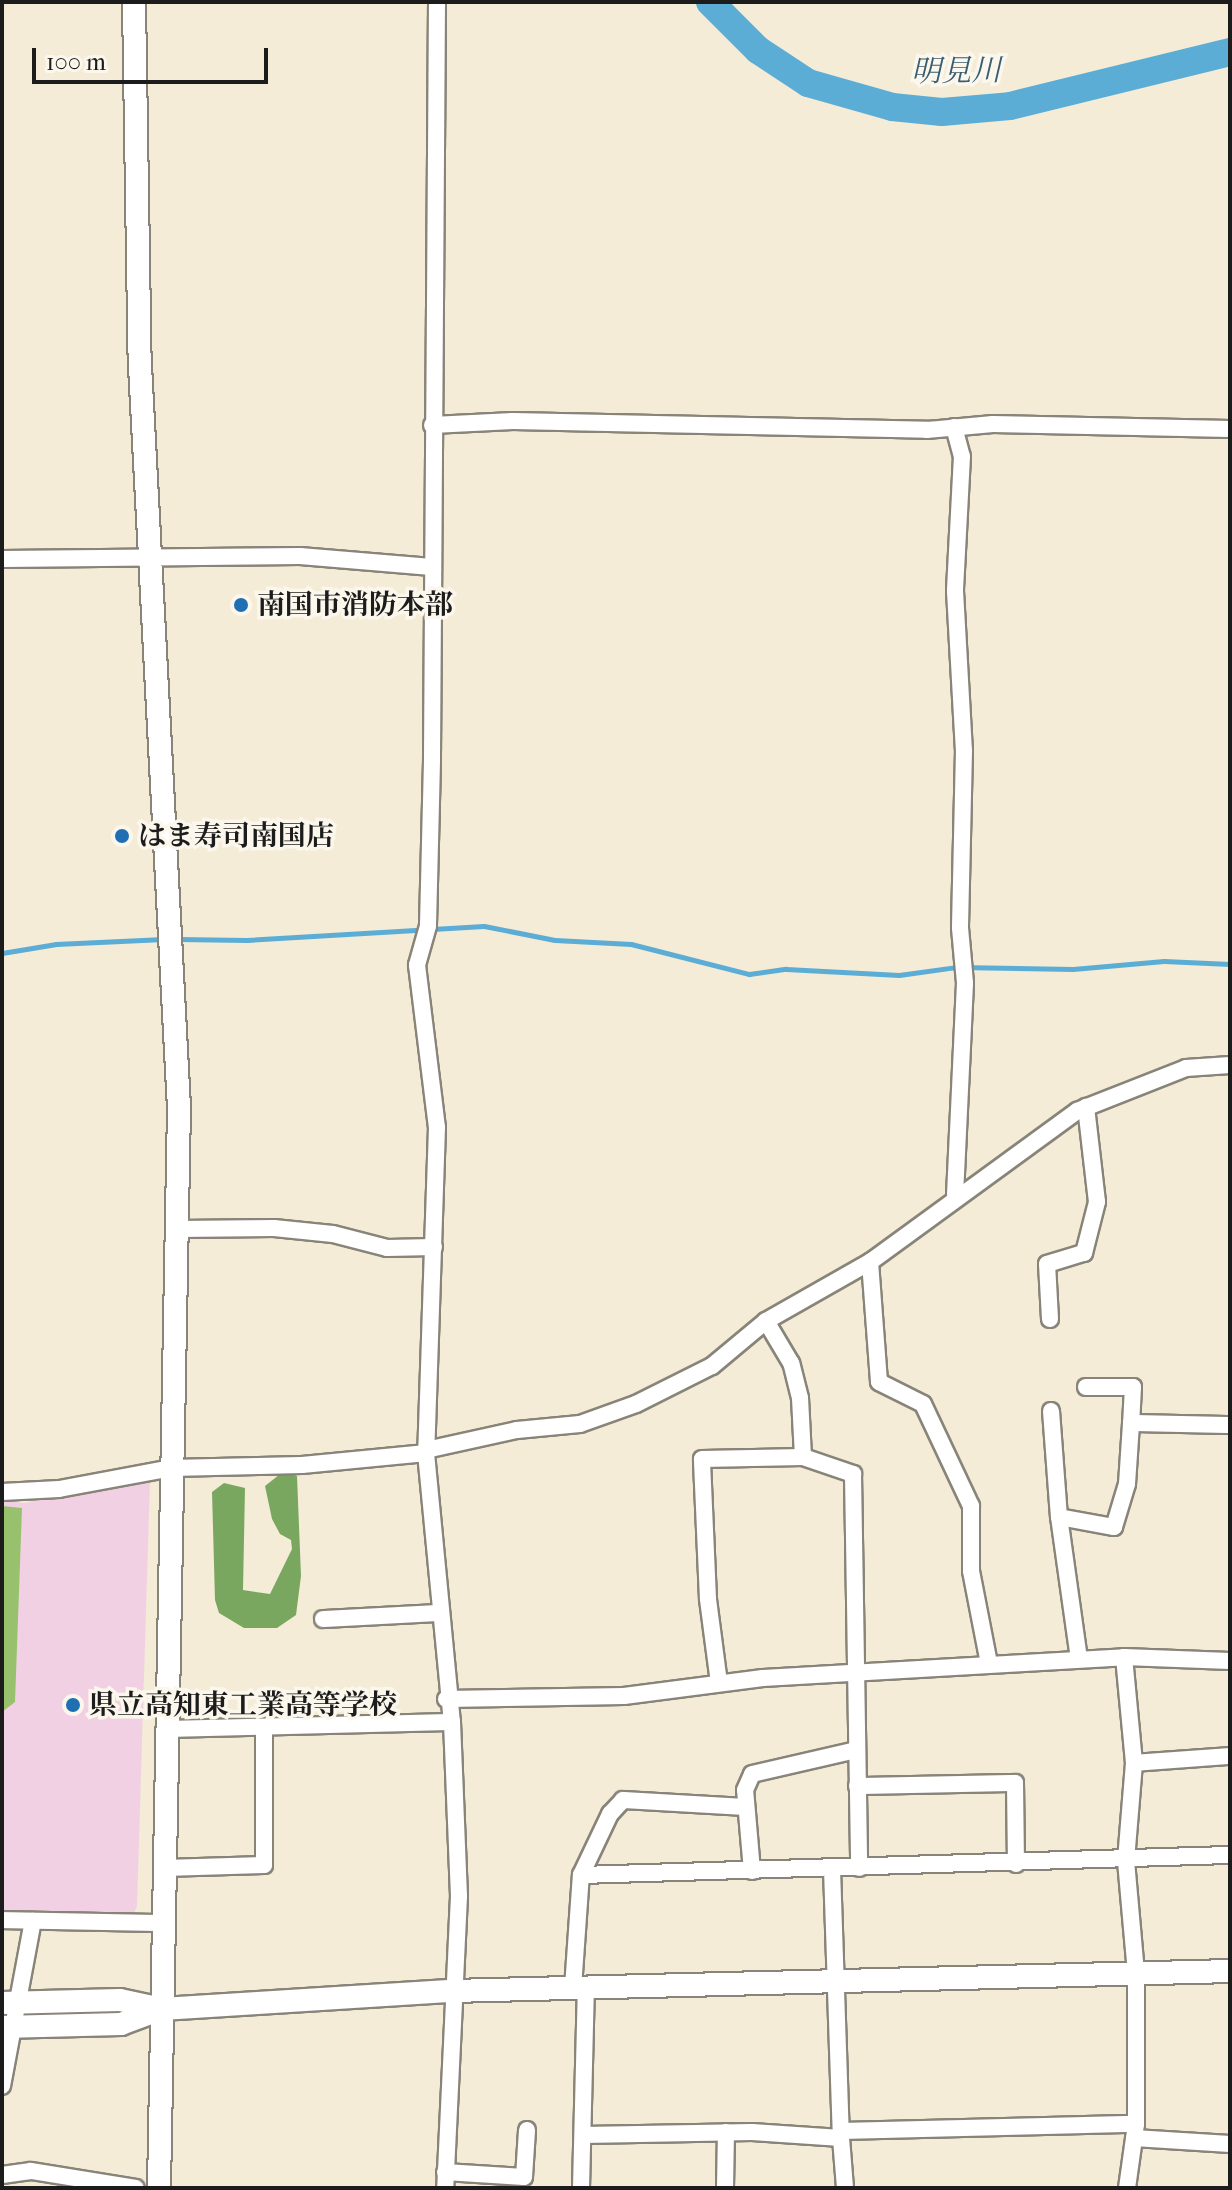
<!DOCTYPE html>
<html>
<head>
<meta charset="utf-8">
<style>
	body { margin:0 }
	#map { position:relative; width:1232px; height:2190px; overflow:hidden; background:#f4ecd6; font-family:"IM FELL French Canon","Noto Serif JP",serif }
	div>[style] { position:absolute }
	.built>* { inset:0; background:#f1d0e3 }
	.green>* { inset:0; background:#98c16d }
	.forest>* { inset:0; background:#7aa760 }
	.stream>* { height:5px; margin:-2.5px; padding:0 2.5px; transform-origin:2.5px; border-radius:2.5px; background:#5badd6 }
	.river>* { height:28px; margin:-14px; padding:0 14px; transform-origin:14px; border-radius:14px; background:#5badd6 }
	.roads { filter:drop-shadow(2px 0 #888479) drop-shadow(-2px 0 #888479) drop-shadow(0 2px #888479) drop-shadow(0 -2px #888479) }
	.minor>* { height:16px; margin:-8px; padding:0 8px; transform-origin:8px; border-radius:8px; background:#fff }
	.tertiary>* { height:22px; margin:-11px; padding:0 11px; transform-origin:11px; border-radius:11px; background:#fff }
	.dots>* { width:22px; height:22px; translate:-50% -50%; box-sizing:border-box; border:4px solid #fbf7ec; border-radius:50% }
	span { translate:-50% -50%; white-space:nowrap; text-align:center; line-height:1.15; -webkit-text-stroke:7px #fbf7ec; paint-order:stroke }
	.poi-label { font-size:28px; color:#1c1c1c; font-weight:700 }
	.left { translate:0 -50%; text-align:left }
	.water-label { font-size:30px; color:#385d70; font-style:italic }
	.frame { position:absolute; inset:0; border:4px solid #1c1c1c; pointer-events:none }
	.scale { position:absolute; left:32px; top:48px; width:236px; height:36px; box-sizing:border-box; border:4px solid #1c1c1c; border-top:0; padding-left:10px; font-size:24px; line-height:28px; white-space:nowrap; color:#1c1c1c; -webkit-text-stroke:6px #fbf7ec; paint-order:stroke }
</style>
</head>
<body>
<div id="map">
	<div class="built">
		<div style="clip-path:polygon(150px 1480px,137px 1906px,133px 1916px,2px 1913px,2px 1501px,24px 1503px)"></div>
	</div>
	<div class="green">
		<div style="clip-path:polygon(2px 1506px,22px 1508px,15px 1702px,2px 1712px)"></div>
	</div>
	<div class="forest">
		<div style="clip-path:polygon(284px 1471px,297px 1476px,301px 1576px,296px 1615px,277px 1628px,244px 1628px,219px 1613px,215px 1600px,212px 1492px,224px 1483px,245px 1488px,243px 1590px,270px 1594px,292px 1549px,291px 1540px,280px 1534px,272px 1519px,265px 1486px)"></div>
	</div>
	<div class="stream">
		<div style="left:178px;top:939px;width:69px;rotate:0.8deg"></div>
		<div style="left:247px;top:940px;width:237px;rotate:-3.4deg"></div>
		<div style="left:484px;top:926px;width:72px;rotate:11.2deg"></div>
		<div style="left:555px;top:940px;width:76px;rotate:3deg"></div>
		<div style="left:631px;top:944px;width:122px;rotate:14.3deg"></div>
		<div style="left:749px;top:974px;width:37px;rotate:-8deg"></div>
		<div style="left:786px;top:969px;width:113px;rotate:3deg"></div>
		<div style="left:899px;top:975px;width:59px;rotate:-7.9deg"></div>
		<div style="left:957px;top:967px;width:116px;rotate:1deg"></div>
		<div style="left:1073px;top:969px;width:91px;rotate:-5deg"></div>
		<div style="left:1164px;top:961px;width:66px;rotate:2.6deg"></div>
		<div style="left:2px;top:953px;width:55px;rotate:-9.5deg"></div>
		<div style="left:56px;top:944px;width:108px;rotate:-2.7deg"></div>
	</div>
	<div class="river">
		<div style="left:710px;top:2px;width:68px;rotate:45deg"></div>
		<div style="left:758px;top:50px;width:60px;rotate:33.4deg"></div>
		<div style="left:808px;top:83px;width:87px;rotate:15.9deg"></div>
		<div style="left:892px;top:107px;width:50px;rotate:5.7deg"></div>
		<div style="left:942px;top:112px;width:68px;rotate:-5deg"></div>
		<div style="left:1010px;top:106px;width:227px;rotate:-13.8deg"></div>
	</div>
	<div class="roads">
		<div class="minor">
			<div style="left:437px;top:2px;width:759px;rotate:90.38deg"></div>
			<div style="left:432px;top:761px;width:165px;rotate:91.4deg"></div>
			<div style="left:428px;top:926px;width:41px;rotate:105.8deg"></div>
			<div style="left:417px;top:965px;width:163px;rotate:83deg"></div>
			<div style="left:437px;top:1127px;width:326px;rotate:91.9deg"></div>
			<div style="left:426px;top:1453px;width:270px;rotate:84.5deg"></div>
			<div style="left:452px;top:1722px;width:174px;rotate:87.7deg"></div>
			<div style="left:459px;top:1896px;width:292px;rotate:92.7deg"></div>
			<div style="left:432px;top:425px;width:81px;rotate:-2.8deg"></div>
			<div style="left:513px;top:421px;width:414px;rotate:1.2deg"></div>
			<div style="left:927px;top:430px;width:66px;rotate:-5.2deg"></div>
			<div style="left:993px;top:424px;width:237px;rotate:1.2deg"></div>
			<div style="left:954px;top:427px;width:30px;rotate:75deg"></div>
			<div style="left:962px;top:456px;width:135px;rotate:93deg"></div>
			<div style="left:955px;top:591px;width:159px;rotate:86.8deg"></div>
			<div style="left:964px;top:750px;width:178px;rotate:91.3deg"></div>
			<div style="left:960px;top:928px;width:55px;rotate:84.8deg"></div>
			<div style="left:965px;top:983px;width:212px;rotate:92.7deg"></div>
			<div style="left:2px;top:559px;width:298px;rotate:-0.6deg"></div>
			<div style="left:300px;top:556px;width:132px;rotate:4.8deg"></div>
			<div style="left:177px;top:1229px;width:97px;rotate:-0.6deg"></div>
			<div style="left:274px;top:1228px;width:59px;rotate:5.8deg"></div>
			<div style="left:333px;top:1234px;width:56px;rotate:14.5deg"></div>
			<div style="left:387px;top:1248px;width:47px;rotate:-1.2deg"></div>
			<div style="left:870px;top:1262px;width:120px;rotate:85.7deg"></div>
			<div style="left:879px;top:1382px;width:49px;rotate:26.6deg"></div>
			<div style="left:923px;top:1404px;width:113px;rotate:64.8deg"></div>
			<div style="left:971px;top:1506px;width:65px;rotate:90deg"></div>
			<div style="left:971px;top:1571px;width:95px;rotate:79deg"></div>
			<div style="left:1050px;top:1319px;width:55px;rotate:-93.1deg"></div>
			<div style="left:1047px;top:1264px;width:39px;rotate:-17deg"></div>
			<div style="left:1084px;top:1253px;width:53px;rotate:-75.7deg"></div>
			<div style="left:1097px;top:1202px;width:96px;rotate:-96.6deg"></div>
			<div style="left:1086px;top:1387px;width:47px"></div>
			<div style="left:1133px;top:1387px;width:36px;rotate:93deg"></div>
			<div style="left:1051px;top:1411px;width:106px;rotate:85.7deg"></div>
			<div style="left:426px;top:1450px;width:93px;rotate:-12.4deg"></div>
			<div style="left:517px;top:1430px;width:63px;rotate:-5.4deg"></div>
			<div style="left:580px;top:1424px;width:59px;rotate:-19.7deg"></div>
			<div style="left:636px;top:1404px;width:85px;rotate:-26.6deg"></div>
			<div style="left:712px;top:1366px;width:70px;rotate:-39.8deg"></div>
			<div style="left:766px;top:1321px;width:120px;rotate:-29.6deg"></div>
			<div style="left:870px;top:1262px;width:256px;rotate:-36.1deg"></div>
			<div style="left:1077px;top:1111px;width:117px;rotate:-21.5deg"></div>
			<div style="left:1186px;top:1068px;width:44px;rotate:-3.9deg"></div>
			<div style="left:803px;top:1457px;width:53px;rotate:18.8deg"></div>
			<div style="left:853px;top:1474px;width:394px;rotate:89.1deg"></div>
			<div style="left:2px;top:1492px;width:57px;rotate:-3deg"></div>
			<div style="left:59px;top:1489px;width:114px;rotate:-10.6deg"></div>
			<div style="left:171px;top:1468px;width:131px;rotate:-1.3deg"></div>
			<div style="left:302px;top:1465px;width:125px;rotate:-5.5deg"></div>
			<div style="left:323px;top:1619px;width:116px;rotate:-3deg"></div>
			<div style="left:1124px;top:1657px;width:106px;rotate:84.6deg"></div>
			<div style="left:1134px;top:1763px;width:98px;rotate:94.7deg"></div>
			<div style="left:1126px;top:1861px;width:112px;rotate:84.9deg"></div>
			<div style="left:1136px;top:1973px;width:151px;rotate:90deg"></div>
			<div style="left:1136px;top:2124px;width:65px;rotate:98deg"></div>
			<div style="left:1079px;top:1659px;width:143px;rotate:-98deg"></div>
			<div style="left:1059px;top:1517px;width:56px;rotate:10.3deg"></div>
			<div style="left:1114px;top:1527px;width:45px;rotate:-73.2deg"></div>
			<div style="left:1127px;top:1484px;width:61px;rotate:-86.2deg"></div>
			<div style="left:1131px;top:1423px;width:99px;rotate:1.2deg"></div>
			<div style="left:719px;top:1683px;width:85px;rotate:-97.5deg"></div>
			<div style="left:708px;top:1599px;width:140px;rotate:-92.5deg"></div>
			<div style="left:702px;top:1459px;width:101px;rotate:-1.1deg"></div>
			<div style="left:803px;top:1457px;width:59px;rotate:-92.9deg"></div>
			<div style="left:800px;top:1398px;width:36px;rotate:-104deg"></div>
			<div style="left:791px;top:1363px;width:49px;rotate:-120.8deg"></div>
			<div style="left:446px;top:1699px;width:178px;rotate:-1deg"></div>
			<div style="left:624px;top:1696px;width:140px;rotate:-7.4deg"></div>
			<div style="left:763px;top:1678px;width:362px;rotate:-3.3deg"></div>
			<div style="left:1124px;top:1657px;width:106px;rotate:2.2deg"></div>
			<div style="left:165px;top:1729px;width:287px;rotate:-1.4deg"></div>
			<div style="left:1134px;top:1763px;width:96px;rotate:-4.2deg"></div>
			<div style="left:857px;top:1786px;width:158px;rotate:-1.1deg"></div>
			<div style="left:1015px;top:1783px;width:81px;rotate:89.3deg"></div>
			<div style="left:164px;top:1868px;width:100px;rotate:-1.7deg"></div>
			<div style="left:264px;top:1865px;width:138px;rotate:-90deg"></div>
			<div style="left:832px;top:1869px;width:269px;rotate:88.1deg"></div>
			<div style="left:752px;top:1871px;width:81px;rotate:-94.9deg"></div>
			<div style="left:745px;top:1790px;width:17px;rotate:-66deg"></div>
			<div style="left:752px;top:1774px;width:107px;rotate:-13deg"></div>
			<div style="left:581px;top:1875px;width:649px;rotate:-1.77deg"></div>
			<div style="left:2px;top:1920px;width:161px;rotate:1.1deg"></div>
			<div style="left:573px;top:1988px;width:113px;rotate:-86deg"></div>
			<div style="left:581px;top:1875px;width:68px;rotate:-64.6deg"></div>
			<div style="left:610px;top:1814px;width:19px;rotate:-47deg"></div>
			<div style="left:623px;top:1800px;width:123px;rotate:3.3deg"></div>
			<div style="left:2px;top:2086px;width:168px;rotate:-79.4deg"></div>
			<div style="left:841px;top:2131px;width:295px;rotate:-1.4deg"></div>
			<div style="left:583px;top:2135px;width:169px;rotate:-1deg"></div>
			<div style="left:752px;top:2132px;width:89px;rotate:3.9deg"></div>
			<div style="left:841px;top:2138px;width:50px;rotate:85.4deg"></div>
			<div style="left:1134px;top:2138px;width:96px;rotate:3.6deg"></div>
			<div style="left:445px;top:2172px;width:79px;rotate:3.6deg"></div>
			<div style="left:524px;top:2177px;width:47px;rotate:-86.3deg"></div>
			<div style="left:2px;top:2175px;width:29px;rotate:-8deg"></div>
			<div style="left:31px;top:2171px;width:106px;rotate:9.2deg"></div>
			<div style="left:581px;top:2188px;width:201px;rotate:-88.6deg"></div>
			<div style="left:725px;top:2188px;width:56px;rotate:-89deg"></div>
		</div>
		<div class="tertiary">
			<div style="left:134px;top:2px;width:364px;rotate:89.1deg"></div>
			<div style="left:140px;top:366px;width:742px;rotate:86.99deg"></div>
			<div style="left:179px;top:1107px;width:1081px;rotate:91.06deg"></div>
			<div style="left:2px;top:2003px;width:118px;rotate:-1.5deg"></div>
			<div style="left:120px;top:2000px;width:43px;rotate:12.1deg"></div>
			<div style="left:162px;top:2009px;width:291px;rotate:-3.6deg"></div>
			<div style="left:452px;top:1991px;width:778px;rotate:-1.47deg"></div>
			<div style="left:2px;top:2027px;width:119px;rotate:-1.4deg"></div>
			<div style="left:121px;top:2024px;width:43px;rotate:-20.6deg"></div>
		</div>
	</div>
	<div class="dots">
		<div style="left:241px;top:605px;background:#1f6fb2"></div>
		<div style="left:122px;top:836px;background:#1f6fb2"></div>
		<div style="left:73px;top:1705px;background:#1f6fb2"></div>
	</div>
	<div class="poi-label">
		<span class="left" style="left:257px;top:605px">南国市消防本部</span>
		<span class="left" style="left:138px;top:836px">はま寿司南国店</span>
		<span class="left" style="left:89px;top:1705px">県立高知東工業高等学校</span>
	</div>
	<div class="water-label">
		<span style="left:956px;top:72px;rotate:-1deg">明見川</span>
	</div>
	<div class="frame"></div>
	<div class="scale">100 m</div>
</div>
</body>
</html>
